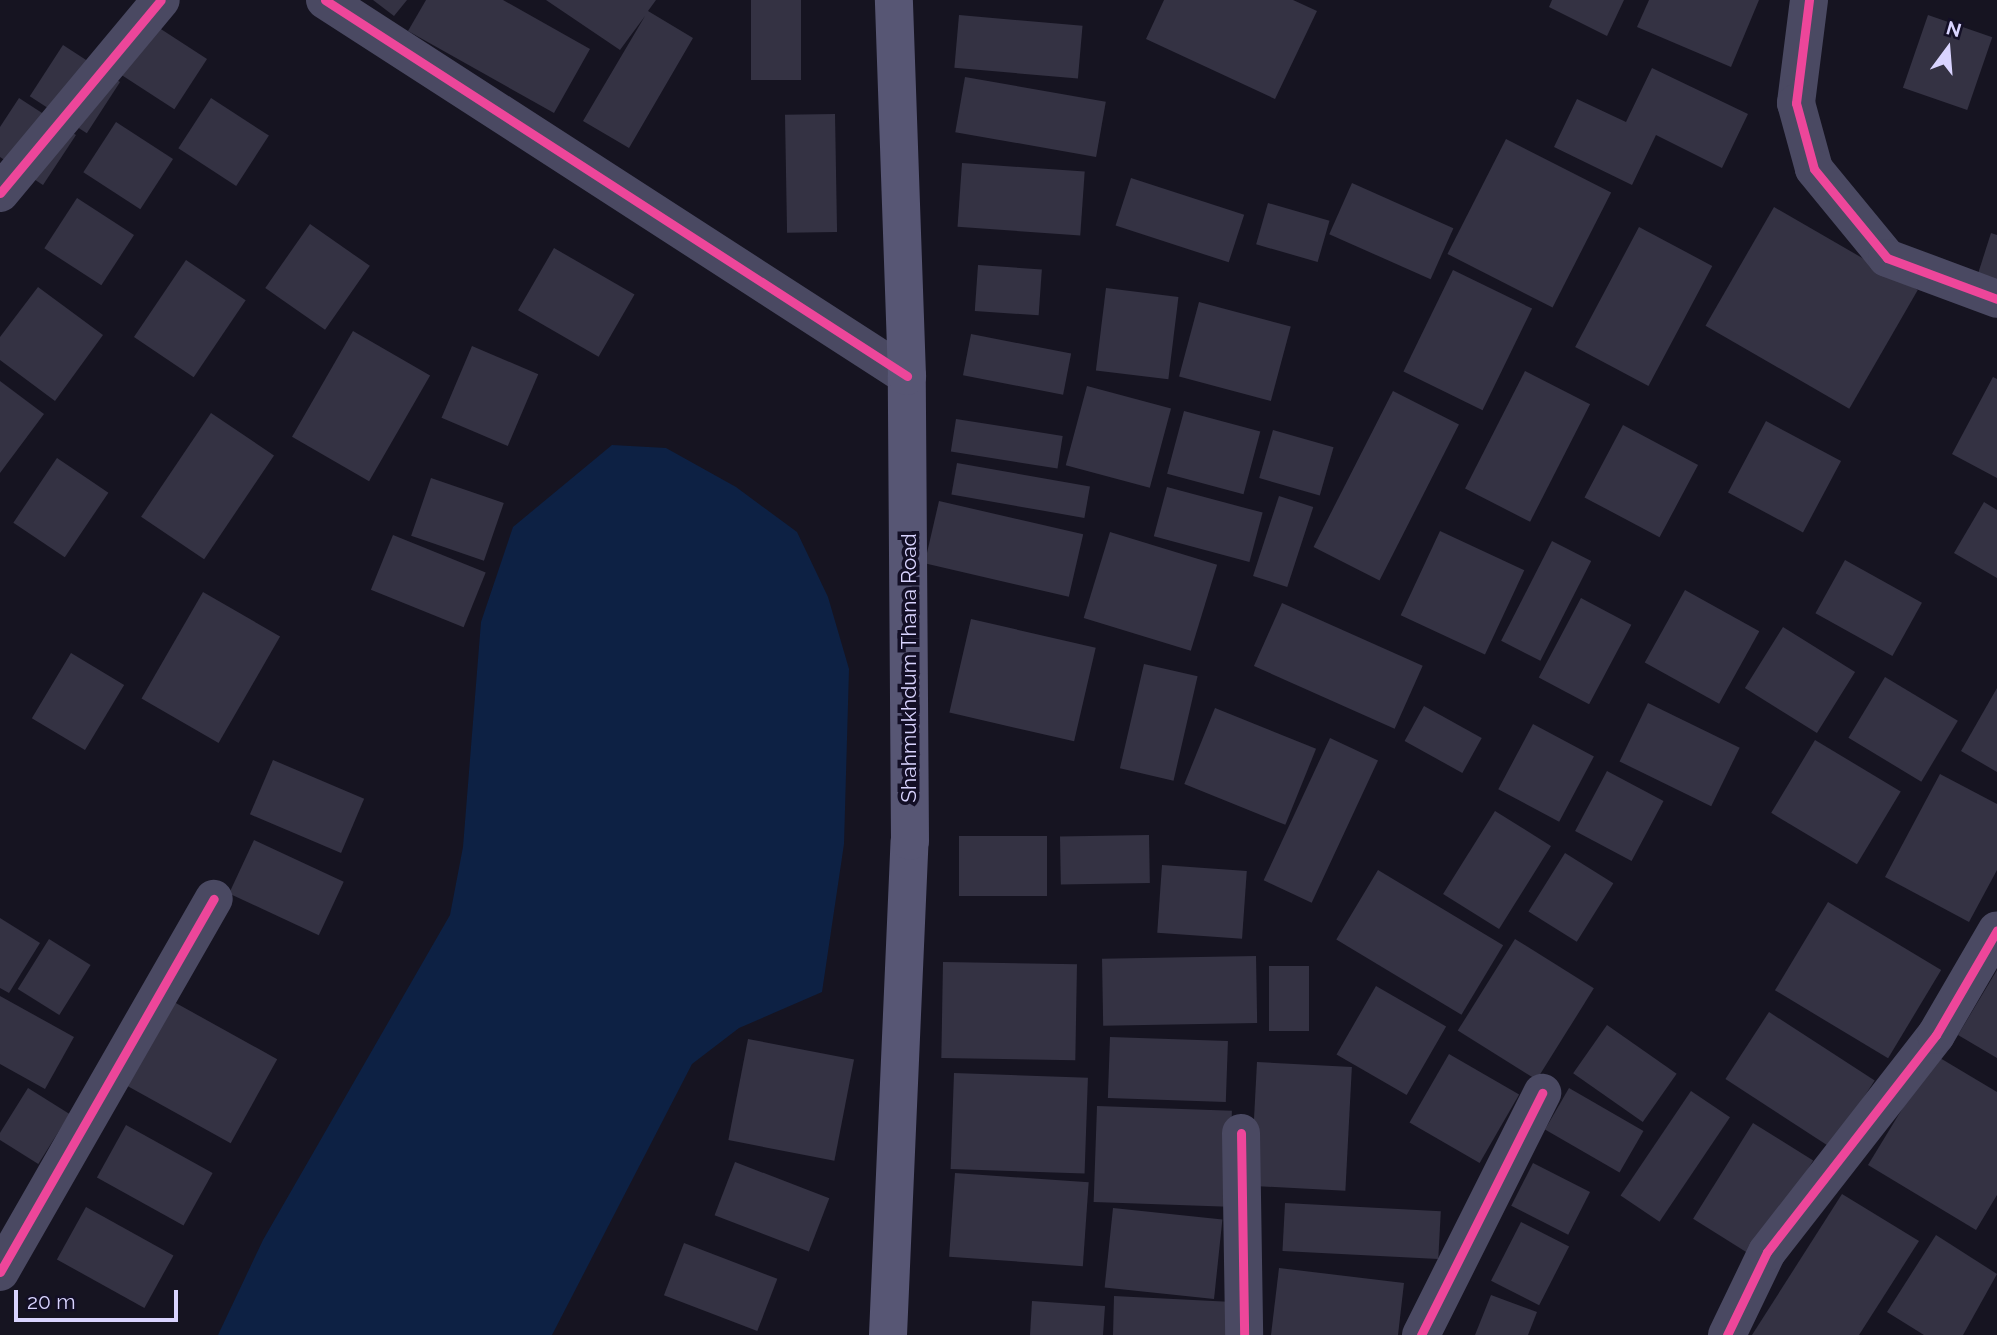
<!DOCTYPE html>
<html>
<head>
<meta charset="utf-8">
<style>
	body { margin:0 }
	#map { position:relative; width:1997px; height:1335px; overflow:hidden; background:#161421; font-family:Raleway,sans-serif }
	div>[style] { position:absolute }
	.water>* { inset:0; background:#0d2144 }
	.building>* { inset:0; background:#343243; transform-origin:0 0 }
	.minor>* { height:38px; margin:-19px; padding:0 19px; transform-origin:19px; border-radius:19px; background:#4a4962 }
	.secondary>* { height:38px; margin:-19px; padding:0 19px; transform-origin:19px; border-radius:19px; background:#575674 }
	.cycleway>* { height:9px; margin:-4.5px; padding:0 4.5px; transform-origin:4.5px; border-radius:4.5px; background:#ed469a }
	span { translate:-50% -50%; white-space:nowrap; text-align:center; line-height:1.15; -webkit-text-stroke:7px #130f26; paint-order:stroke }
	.street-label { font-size:21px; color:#d9d4ff }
	.north { position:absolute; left:1913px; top:14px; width:70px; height:70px; -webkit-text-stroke:5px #130f26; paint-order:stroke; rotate:16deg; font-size:19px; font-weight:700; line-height:28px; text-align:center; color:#d9d4ff }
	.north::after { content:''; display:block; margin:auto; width:24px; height:32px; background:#d9d4ff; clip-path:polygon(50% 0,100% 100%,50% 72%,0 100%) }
	.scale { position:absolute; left:14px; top:1290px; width:164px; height:32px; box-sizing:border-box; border:4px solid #d9d4ff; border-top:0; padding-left:9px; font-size:21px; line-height:24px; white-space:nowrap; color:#d9d4ff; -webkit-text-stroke:5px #130f26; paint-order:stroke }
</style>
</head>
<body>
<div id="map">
	<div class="water">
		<div style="clip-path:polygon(612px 445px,666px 448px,736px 487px,797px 532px,828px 597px,849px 669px,844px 844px,822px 992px,739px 1028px,692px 1064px,552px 1335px,218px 1335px,263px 1240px,450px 915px,463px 847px,481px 622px,513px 527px)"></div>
	</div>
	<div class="building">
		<div style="clip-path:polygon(373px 0,407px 0,394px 16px)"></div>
		<div style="clip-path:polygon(426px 0,503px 0,590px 49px,554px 113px,408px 31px)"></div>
		<div style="clip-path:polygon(546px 0,656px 0,648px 11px,693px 38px,629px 148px,583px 121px,645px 16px,620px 50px)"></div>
		<div style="left:751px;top:0;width:50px;height:80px"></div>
		<div style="clip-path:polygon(1164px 0,1293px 0,1317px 11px,1275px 99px,1146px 39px)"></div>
		<div style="clip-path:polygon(1552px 0,1624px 0,1607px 36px,1549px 7px)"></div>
		<div style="clip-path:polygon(1649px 0,1759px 0,1731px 67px,1637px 27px)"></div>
		<div style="left:959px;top:15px;width:124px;height:53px;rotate:5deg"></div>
		<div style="left:1928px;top:15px;width:68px;height:77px;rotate:19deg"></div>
		<div style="left:150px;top:22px;width:68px;height:60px;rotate:33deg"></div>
		<div style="left:63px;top:45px;width:68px;height:61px;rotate:33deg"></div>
		<div style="clip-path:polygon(1652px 68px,1748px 114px,1722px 168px,1656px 135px,1632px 185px,1554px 147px,1577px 99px,1626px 122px)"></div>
		<div style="left:965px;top:77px;width:143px;height:56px;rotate:10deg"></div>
		<div style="clip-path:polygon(19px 98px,76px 135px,43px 185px,0 157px,0 127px)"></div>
		<div style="left:211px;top:98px;width:69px;height:60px;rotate:33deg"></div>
		<div style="left:835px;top:114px;width:118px;height:50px;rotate:89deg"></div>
		<div style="left:116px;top:122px;width:68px;height:60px;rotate:33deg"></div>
		<div style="left:1506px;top:139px;width:118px;height:129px;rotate:27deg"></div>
		<div style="left:962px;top:163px;width:123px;height:64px;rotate:4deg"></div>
		<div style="left:1131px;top:178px;width:119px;height:50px;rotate:18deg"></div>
		<div style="left:1352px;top:183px;width:111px;height:56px;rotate:24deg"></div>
		<div style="left:77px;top:198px;width:68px;height:60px;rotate:33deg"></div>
		<div style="left:1268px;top:203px;width:64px;height:43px;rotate:16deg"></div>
		<div style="left:1774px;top:207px;width:166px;height:137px;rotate:30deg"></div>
		<div style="left:310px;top:224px;width:73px;height:78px;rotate:35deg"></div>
		<div style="left:1639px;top:227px;width:83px;height:136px;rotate:28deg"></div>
		<div style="clip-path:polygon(1991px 233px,1997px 235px,1997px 287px,1976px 280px)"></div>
		<div style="left:554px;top:248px;width:93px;height:72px;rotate:30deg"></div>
		<div style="left:186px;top:260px;width:72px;height:93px;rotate:34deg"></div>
		<div style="left:978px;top:265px;width:64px;height:46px;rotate:4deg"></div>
		<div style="left:1453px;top:270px;width:88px;height:113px;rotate:26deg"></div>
		<div style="clip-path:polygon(38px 287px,103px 335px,55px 401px,0 360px,0 337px)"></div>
		<div style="left:1106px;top:288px;width:73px;height:83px;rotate:7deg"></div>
		<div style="left:1199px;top:302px;width:95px;height:77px;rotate:15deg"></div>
		<div style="left:353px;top:331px;width:89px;height:122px;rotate:30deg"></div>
		<div style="left:971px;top:334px;width:102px;height:42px;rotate:11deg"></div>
		<div style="left:472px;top:346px;width:72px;height:78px;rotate:23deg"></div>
		<div style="left:1525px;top:371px;width:73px;height:132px;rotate:27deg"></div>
		<div style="clip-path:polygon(1993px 377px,1997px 379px,1997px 478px,1952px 454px)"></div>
		<div style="clip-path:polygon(0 381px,44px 414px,0 473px)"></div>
		<div style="left:1087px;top:386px;width:87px;height:82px;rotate:15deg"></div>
		<div style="left:1393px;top:391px;width:74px;height:175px;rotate:27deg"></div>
		<div style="left:1184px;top:411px;width:79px;height:65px;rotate:15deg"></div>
		<div style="left:211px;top:413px;width:76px;height:125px;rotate:34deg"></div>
		<div style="left:956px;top:419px;width:108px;height:33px;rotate:9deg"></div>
		<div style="left:1766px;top:421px;width:85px;height:81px;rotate:28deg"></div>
		<div style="left:1623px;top:425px;width:85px;height:82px;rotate:28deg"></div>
		<div style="left:1273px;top:430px;width:63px;height:50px;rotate:16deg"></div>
		<div style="left:57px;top:458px;width:62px;height:78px;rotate:34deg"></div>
		<div style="left:957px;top:463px;width:135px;height:32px;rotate:10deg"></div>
		<div style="left:431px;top:478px;width:77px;height:61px;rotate:19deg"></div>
		<div style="left:1167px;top:487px;width:99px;height:51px;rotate:15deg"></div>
		<div style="left:1279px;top:496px;width:36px;height:84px;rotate:18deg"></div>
		<div style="left:939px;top:501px;width:148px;height:64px;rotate:13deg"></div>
		<div style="clip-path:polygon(1984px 502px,1997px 510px,1997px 578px,1954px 553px)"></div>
		<div style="left:1440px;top:531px;width:93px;height:93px;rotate:25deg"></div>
		<div style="left:1110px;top:532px;width:112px;height:90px;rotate:17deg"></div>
		<div style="left:393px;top:535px;width:100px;height:59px;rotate:22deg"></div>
		<div style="left:1552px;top:541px;width:44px;height:112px;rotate:27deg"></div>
		<div style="left:1845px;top:560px;width:88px;height:61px;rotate:29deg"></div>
		<div style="left:1685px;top:590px;width:85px;height:83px;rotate:29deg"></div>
		<div style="left:203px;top:592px;width:89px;height:123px;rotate:30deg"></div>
		<div style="left:1581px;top:598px;width:57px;height:90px;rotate:28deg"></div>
		<div style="left:1282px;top:603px;width:154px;height:69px;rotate:24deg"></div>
		<div style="left:971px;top:619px;width:128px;height:96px;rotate:13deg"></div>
		<div style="left:1783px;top:627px;width:85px;height:72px;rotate:32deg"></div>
		<div style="left:71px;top:653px;width:62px;height:76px;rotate:31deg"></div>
		<div style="left:1144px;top:664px;width:55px;height:107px;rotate:13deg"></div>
		<div style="left:1885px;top:677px;width:85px;height:71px;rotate:31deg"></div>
		<div style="clip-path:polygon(1997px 688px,1997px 772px,1961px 751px)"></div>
		<div style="left:1648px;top:703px;width:102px;height:65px;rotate:26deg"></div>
		<div style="left:1424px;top:706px;width:66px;height:40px;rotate:29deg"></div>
		<div style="left:1215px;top:708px;width:109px;height:82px;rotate:22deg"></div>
		<div style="left:1533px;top:724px;width:69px;height:74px;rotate:28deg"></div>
		<div style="left:1330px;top:738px;width:53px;height:157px;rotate:25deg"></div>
		<div style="left:1815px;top:740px;width:100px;height:85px;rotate:31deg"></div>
		<div style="left:273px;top:760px;width:99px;height:59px;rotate:23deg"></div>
		<div style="left:1607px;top:771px;width:64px;height:68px;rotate:28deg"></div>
		<div style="clip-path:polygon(1940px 774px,1997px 804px,1997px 870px,1969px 922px,1885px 877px)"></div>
		<div style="left:1495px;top:811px;width:66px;height:98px;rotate:32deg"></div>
		<div style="left:1149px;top:835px;width:48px;height:89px;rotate:89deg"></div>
		<div style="left:959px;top:836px;width:88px;height:60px"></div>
		<div style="left:254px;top:840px;width:99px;height:59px;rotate:25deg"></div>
		<div style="left:1565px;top:853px;width:57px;height:69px;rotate:32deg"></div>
		<div style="left:1162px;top:865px;width:85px;height:68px;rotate:4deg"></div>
		<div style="left:1378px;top:870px;width:146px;height:81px;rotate:31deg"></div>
		<div style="left:1828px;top:902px;width:132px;height:103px;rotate:31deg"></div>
		<div style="clip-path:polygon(0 918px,40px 943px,9px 993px,0 988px)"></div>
		<div style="left:49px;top:939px;width:49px;height:59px;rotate:32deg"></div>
		<div style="left:1515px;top:939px;width:93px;height:108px;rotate:32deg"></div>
		<div style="left:1256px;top:956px;width:67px;height:154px;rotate:89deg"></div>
		<div style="left:943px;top:962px;width:134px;height:96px;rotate:1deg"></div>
		<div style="left:1269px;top:966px;width:40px;height:65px"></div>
		<div style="clip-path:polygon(1997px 970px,1997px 1058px,1958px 1035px)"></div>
		<div style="left:1376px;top:986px;width:81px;height:79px;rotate:30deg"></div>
		<div style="clip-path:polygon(0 996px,74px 1037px,45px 1089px,0 1064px)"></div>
		<div style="left:174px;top:1002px;width:118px;height:96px;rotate:29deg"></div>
		<div style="left:1769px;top:1012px;width:126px;height:80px;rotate:33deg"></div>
		<div style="left:1607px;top:1025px;width:85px;height:59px;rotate:35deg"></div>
		<div style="left:1110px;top:1037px;width:118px;height:61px;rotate:2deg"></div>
		<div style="left:748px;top:1039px;width:108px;height:103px;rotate:11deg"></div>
		<div style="left:1449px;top:1054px;width:81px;height:79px;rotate:30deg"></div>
		<div style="clip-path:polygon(1935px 1055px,1997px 1092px,1997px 1195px,1976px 1230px,1868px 1165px)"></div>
		<div style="left:1257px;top:1062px;width:95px;height:124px;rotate:3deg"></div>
		<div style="left:954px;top:1073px;width:134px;height:96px;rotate:2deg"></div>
		<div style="left:28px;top:1088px;width:49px;height:59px;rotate:32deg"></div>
		<div style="left:1569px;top:1088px;width:86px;height:48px;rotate:30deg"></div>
		<div style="left:1691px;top:1091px;width:47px;height:126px;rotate:34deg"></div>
		<div style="left:1097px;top:1106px;width:135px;height:96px;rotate:2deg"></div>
		<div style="left:1753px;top:1123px;width:71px;height:113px;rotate:32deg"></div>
		<div style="left:126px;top:1125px;width:99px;height:60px;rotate:29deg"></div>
		<div style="left:735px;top:1162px;width:101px;height:57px;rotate:21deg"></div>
		<div style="left:1533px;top:1163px;width:64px;height:48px;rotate:27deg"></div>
		<div style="left:955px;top:1173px;width:134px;height:84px;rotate:4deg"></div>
		<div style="clip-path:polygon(1842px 1194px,1919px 1241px,1859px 1335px,1752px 1335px)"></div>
		<div style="left:1285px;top:1203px;width:156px;height:48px;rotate:3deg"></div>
		<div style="left:86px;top:1207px;width:100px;height:60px;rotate:29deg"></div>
		<div style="left:1113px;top:1208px;width:110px;height:80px;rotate:6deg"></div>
		<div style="left:1521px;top:1222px;width:54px;height:66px;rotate:27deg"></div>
		<div style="clip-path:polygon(1936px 1235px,1997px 1274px,1963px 1335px,1924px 1335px,1887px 1312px)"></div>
		<div style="left:684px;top:1243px;width:100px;height:56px;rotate:21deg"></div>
		<div style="clip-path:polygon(1279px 1268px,1404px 1283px,1398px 1335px,1271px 1335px)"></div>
		<div style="clip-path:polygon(1491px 1295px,1537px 1312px,1528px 1335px,1475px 1335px)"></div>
		<div style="clip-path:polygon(1114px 1296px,1233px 1302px,1233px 1335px,1113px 1335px)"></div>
		<div style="clip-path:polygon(1032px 1301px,1105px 1306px,1103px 1335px,1030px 1335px)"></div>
	</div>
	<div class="minor">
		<div style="left:325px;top:0;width:693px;rotate:32.86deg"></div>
		<div style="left:1809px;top:0;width:104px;rotate:97.2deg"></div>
		<div style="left:1796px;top:103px;width:68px;rotate:74.7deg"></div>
		<div style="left:1814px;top:169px;width:115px;rotate:50.6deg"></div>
		<div style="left:1887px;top:258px;width:117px;rotate:20.4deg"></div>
		<div style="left:0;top:193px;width:251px;rotate:-50.2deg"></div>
		<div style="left:1241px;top:1133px;width:202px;rotate:89.1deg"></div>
		<div style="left:0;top:1272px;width:430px;rotate:-60.2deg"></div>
		<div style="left:1421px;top:1335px;width:271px;rotate:-63.4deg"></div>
		<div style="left:1727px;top:1335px;width:92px;rotate:-64.3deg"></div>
		<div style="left:1767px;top:1252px;width:275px;rotate:-52.1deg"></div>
		<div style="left:1936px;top:1035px;width:121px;rotate:-59.8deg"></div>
	</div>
	<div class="secondary">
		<div style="left:888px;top:1335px;width:494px;rotate:-87.5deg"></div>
		<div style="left:910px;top:841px;width:465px;rotate:-90.4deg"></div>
		<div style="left:907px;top:376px;width:376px;rotate:-92deg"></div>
	</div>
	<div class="cycleway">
		<div style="left:325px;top:0;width:693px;rotate:32.86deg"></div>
		<div style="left:1809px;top:0;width:104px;rotate:97.2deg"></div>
		<div style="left:1796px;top:103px;width:68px;rotate:74.7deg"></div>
		<div style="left:1814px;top:169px;width:115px;rotate:50.6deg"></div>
		<div style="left:1887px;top:258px;width:117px;rotate:20.4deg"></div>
		<div style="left:0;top:193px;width:251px;rotate:-50.2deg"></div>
		<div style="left:1241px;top:1133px;width:202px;rotate:89.1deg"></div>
		<div style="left:0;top:1272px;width:430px;rotate:-60.2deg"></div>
		<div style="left:1421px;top:1335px;width:271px;rotate:-63.4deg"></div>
		<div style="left:1727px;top:1335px;width:92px;rotate:-64.3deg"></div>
		<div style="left:1767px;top:1252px;width:275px;rotate:-52.1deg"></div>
		<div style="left:1936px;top:1035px;width:121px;rotate:-59.8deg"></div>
	</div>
	<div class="street-label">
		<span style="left:909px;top:668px;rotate:-90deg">Shahmukhdum Thana Road</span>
	</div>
	<div class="north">N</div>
	<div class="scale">20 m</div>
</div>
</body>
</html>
